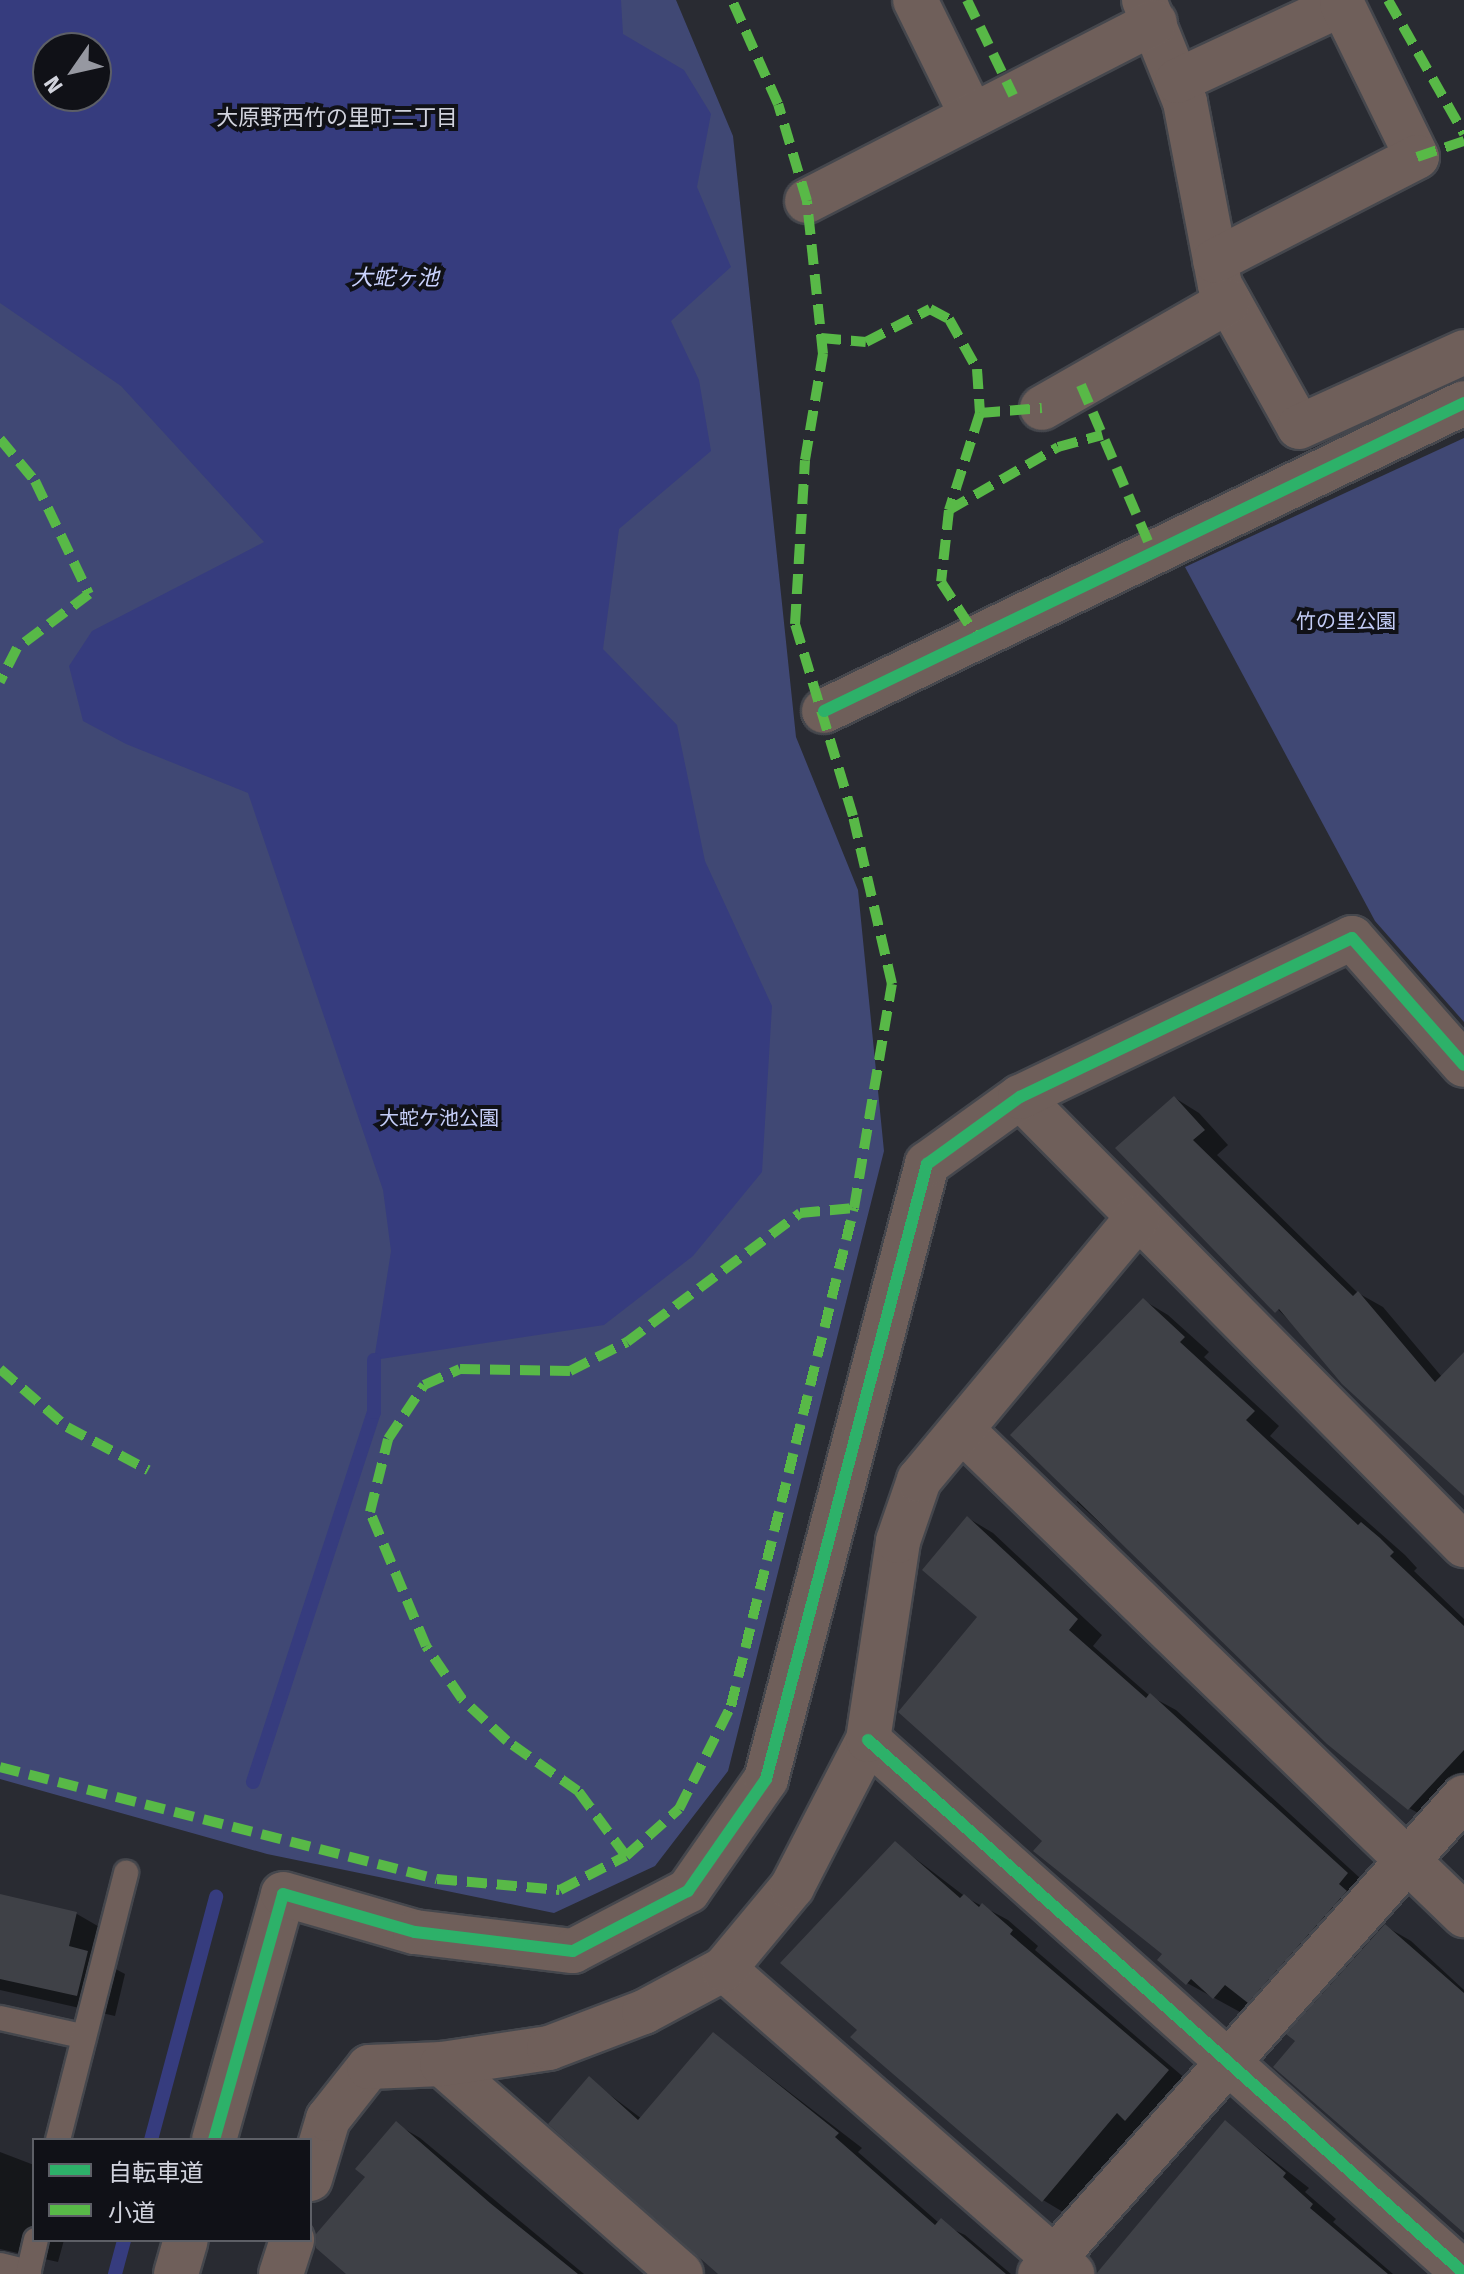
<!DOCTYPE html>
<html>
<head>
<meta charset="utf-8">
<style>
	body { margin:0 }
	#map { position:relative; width:1464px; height:2274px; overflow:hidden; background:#292b32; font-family:"Fira Sans","Noto Sans JP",sans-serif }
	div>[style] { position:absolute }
	.green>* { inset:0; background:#404874 }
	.water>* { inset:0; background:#363c7e }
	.shadow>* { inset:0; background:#0007 }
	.stream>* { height:14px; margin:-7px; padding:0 7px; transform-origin:7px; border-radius:7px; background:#363c7e }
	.building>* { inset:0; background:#3f4147 }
	.roads { filter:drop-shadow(2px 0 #45474d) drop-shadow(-2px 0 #45474d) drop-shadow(0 2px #45474d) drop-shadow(0 -2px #45474d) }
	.lane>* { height:24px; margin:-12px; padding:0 12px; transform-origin:12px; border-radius:12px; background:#6f5f5a }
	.street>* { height:44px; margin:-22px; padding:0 22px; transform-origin:22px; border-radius:22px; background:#6f5f5a }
	.quiet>* { height:10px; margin-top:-5px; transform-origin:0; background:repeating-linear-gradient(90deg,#58b947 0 20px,transparent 0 30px) }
	.cycleway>* { height:12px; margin:-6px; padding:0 6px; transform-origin:6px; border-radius:6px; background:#2db169 }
	span { translate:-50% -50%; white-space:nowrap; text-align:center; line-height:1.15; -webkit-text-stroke:8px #101117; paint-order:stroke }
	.park-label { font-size:20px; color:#c4cdf7 }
	.neighbourhood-label { font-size:22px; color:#d1d3dd }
	.water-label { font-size:22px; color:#cad3fd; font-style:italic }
	.legend { position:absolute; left:32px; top:2138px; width:280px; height:104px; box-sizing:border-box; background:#101117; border:2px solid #5d5f66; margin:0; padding:10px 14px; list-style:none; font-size:24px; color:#d1d3dd }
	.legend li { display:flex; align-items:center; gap:16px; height:40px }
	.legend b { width:40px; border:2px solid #5d5f66 }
	.north { position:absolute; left:32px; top:32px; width:80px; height:80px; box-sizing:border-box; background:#101117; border:2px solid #5d5f66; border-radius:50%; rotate:236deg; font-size:22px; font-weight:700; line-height:32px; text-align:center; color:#d1d3dd }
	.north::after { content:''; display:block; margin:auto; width:28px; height:36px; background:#9698a1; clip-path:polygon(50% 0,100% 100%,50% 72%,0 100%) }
</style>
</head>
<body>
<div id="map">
	<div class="green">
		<div style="clip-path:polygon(evenodd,0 0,676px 0,733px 136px,796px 737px,858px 890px,884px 1151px,728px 1771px,655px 1866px,554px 1913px,267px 1854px,0 1779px,0 0,48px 48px,96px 48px,96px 96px,48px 96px,48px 48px)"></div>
		<div style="clip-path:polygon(1464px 438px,1464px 1022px,1375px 921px,1185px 567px)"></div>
	</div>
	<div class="water">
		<div style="clip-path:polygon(evenodd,0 0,621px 0,623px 34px,684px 70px,711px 114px,697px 187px,731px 267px,671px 321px,699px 380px,711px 451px,619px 529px,603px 649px,677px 725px,705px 861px,772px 1006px,762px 1172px,693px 1256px,604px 1325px,374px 1360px,391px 1251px,383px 1190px,248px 793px,126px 744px,83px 721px,69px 666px,92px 631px,264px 542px,121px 386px,0 303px,0 0,48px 48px,96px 48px,96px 96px,48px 96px,48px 48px)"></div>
	</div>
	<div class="shadow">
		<div style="clip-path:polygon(1175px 1098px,1199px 1113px,1228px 1145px,1217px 1155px,1358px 1293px,1383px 1307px,1442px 1377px,1464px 1385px,1464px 1496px,1117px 1148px)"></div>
		<div style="clip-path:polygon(1143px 1300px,1168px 1315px,1209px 1352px,1204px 1357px,1279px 1426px,1270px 1436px,1405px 1555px,1417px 1568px,1414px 1571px,1464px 1619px,1464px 1803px,1434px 1822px,1409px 1808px,1077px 1502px)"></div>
		<div style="clip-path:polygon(968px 1518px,993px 1533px,1102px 1635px,1093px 1646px,1150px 1696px,1176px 1710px,1372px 1889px,1274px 2016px,1249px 2001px,1240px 2012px,1187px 1983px,1165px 1954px,1045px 1841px,980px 1617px)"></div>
		<div style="clip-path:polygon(895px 1843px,967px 1898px,1008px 1920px,1038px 1946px,1035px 1950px,1194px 2086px,1068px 2215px,1043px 2200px,859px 2030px)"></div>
		<div style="clip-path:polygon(0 1896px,77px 1914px,115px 1936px,108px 1965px,125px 1974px,115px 2016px,0 1990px)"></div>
		<div style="clip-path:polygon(1385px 1926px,1411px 1941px,1464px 1990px,1464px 2232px)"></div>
		<div style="clip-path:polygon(714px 2034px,862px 2148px,858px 2152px,939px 2223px,965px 2235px,1011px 2274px,719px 2274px,589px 2079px,642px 2119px)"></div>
		<div style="clip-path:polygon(1226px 2123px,1309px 2188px,1305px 2192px,1336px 2219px,1333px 2222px,1393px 2274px,1126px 2274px)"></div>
		<div style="clip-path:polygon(396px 2124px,420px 2138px,584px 2274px,349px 2274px,368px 2177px)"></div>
		<div style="clip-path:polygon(0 2152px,34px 2165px,34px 2240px,64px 2240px,58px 2262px,0 2249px)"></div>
	</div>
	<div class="stream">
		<div style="left:253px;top:1782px;width:389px;rotate:-71.9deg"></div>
		<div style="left:374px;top:1412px;width:52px;rotate:-90deg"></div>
		<div style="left:151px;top:2140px;width:252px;rotate:-75deg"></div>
		<div style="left:115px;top:2274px;width:35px;rotate:-75deg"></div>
	</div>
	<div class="building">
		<div style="clip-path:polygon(1174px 1096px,1205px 1130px,1193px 1140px,1353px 1296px,1358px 1291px,1435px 1382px,1464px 1352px,1464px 1496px,1342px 1384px,1279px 1309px,1275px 1313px,1115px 1148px)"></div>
		<div style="clip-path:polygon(1143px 1298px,1185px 1337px,1180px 1342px,1255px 1411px,1246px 1420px,1358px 1525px,1361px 1522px,1380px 1538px,1394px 1552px,1390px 1556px,1464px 1626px,1464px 1750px,1408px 1810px,1327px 1744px,1010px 1435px)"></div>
		<div style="clip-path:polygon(967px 1516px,1078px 1619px,1069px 1630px,1146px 1698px,1150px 1693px,1348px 1873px,1339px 1884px,1347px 1891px,1248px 2003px,1225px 1985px,1213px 1999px,1191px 1979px,1186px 1985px,1157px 1960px,1162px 1954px,1033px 1851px,1042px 1841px,898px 1712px,977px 1617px,922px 1570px)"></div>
		<div style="clip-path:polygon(895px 1841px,960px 1898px,964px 1894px,979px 1907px,982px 1903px,1013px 1930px,1010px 1934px,1169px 2070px,1125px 2121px,1117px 2113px,1042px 2202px,850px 2037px,857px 2030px,780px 1963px)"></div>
		<div style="clip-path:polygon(0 1894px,77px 1912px,69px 1946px,88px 1951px,77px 1996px,0 1979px)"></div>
		<div style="clip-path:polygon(1385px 1924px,1464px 1993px,1464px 2233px,1273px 2067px,1295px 2041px,1286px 2034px)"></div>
		<div style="clip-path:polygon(713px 2032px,839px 2133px,835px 2137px,935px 2225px,941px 2218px,1006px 2274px,718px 2274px,548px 2124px,589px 2076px,638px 2120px)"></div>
		<div style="clip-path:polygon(1225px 2120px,1286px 2173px,1283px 2177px,1313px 2204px,1310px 2208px,1388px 2274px,1096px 2274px)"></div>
		<div style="clip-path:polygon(396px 2121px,490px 2203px,578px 2274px,346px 2274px,316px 2248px,316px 2234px,365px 2177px,355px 2169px)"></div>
	</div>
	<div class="roads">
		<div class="lane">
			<div style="left:0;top:2018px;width:83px;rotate:12.5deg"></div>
			<div style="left:58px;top:2140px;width:276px;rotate:-75.7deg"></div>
			<div style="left:0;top:2265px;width:30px;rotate:14deg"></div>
			<div style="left:28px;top:2274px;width:35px;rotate:-77deg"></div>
		</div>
		<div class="street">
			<div style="left:915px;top:0;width:129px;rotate:63.8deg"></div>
			<div style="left:1144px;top:0;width:110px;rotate:68.1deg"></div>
			<div style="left:1185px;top:102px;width:186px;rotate:79.2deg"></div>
			<div style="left:1220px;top:285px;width:162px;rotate:60.9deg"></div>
			<div style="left:1299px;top:427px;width:181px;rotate:-24.4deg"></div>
			<div style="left:1177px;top:81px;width:182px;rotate:-25deg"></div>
			<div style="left:1342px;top:4px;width:170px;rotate:63.9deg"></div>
			<div style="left:1417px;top:157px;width:227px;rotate:152.8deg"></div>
			<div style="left:807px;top:201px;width:391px;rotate:-27.2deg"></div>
			<div style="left:1042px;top:408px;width:215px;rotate:-29.8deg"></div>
			<div style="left:824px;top:711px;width:710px;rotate:-25.7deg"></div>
			<div style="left:1020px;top:1097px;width:631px;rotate:45.26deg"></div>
			<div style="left:963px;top:1431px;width:697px;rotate:44.01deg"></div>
			<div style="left:868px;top:1740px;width:800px;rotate:41.81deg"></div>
			<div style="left:724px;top:1969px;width:463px;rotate:41.2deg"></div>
			<div style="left:442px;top:2064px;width:318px;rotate:41.3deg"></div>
			<div style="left:214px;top:2140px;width:255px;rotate:-74.3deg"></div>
			<div style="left:283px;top:1894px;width:137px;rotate:16.1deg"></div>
			<div style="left:415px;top:1932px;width:159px;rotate:6.9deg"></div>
			<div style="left:573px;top:1951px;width:130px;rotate:-27.6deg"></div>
			<div style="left:688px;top:1891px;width:136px;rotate:-55.1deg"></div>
			<div style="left:766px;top:1779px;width:636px;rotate:-75.33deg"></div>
			<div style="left:927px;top:1164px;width:115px;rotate:-35.8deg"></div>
			<div style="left:1020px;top:1097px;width:368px;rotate:-25.6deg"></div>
			<div style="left:1352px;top:938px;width:169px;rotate:48.6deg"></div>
			<div style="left:310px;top:2179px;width:63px;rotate:-73.3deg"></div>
			<div style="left:328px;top:2119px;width:66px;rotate:-51.7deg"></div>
			<div style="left:369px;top:2067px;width:73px;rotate:-2.4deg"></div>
			<div style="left:442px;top:2064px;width:108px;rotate:-8.5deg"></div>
			<div style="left:549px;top:2048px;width:102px;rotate:-20.8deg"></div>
			<div style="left:644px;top:2012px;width:91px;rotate:-28.3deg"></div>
			<div style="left:724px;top:1969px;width:107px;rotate:-50.3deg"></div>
			<div style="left:792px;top:1887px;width:165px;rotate:-62.7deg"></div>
			<div style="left:868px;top:1740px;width:201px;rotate:-81.4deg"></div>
			<div style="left:898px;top:1541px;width:65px;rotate:-71deg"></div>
			<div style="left:919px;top:1480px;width:342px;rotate:-50.2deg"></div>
			<div style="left:176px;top:2274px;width:35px;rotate:-74deg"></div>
			<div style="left:281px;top:2274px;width:36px;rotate:-72deg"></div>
			<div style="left:1040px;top:2274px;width:638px;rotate:-48.37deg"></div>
		</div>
	</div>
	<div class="quiet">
		<div style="left:967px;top:0;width:106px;rotate:64.2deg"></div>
		<div style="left:1388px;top:0;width:154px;rotate:60.4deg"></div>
		<div style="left:1417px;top:157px;width:50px;rotate:-18.8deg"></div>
		<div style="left:821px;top:338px;width:45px;rotate:5.1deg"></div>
		<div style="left:866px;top:342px;width:72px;rotate:-27.3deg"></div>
		<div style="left:930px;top:309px;width:21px;rotate:28deg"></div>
		<div style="left:949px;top:319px;width:57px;rotate:60.8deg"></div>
		<div style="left:977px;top:369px;width:44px;rotate:86.1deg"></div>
		<div style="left:980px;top:413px;width:102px;rotate:107.7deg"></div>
		<div style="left:949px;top:510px;width:72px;rotate:96.3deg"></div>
		<div style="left:941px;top:582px;width:66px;rotate:56.8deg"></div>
		<div style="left:1081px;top:385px;width:181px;rotate:66.8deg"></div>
		<div style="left:980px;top:413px;width:62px;rotate:-4.6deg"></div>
		<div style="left:0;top:439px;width:55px;rotate:50.2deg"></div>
		<div style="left:35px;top:481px;width:125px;rotate:64.5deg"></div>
		<div style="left:89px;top:594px;width:90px;rotate:143.1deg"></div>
		<div style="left:17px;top:648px;width:38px;rotate:117deg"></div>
		<div style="left:949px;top:510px;width:126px;rotate:-30deg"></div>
		<div style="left:1058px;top:447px;width:46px;rotate:-15.3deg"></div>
		<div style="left:0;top:1369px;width:89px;rotate:40.9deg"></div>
		<div style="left:67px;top:1427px;width:92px;rotate:28deg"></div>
		<div style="left:0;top:1767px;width:451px;rotate:14.4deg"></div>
		<div style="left:437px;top:1879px;width:123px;rotate:5.1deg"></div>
		<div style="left:560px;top:1890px;width:74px;rotate:-27.3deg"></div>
		<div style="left:626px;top:1856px;width:71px;rotate:-41.6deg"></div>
		<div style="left:679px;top:1809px;width:115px;rotate:-63.2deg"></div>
		<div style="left:731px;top:1706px;width:513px;rotate:-76.13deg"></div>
		<div style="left:854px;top:1208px;width:227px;rotate:-80.4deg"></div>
		<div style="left:892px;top:984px;width:172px;rotate:-103.1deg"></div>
		<div style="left:853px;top:816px;width:201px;rotate:-106.8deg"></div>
		<div style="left:795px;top:624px;width:164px;rotate:-86.5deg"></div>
		<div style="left:805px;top:460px;width:108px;rotate:-80.4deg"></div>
		<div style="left:823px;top:354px;width:154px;rotate:-96deg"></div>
		<div style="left:807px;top:201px;width:101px;rotate:-106.6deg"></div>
		<div style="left:778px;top:104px;width:114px;rotate:-113.9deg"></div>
		<div style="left:626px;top:1856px;width:81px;rotate:-126.4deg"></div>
		<div style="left:578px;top:1791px;width:87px;rotate:-144.8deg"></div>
		<div style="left:507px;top:1741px;width:62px;rotate:-137deg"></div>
		<div style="left:462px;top:1699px;width:64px;rotate:-124.2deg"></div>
		<div style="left:426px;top:1646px;width:145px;rotate:-112.7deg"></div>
		<div style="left:370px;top:1512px;width:75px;rotate:-76.1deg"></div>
		<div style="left:388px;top:1439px;width:65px;rotate:-56.3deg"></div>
		<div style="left:424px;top:1385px;width:39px;rotate:-24deg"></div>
		<div style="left:460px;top:1369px;width:110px;rotate:1deg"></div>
		<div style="left:570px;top:1371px;width:64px;rotate:-27deg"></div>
		<div style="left:627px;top:1342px;width:216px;rotate:-36.7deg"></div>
		<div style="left:800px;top:1213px;width:54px;rotate:-5.3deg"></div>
	</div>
	<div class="cycleway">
		<div style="left:824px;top:711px;width:710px;rotate:-25.7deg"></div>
		<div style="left:868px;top:1740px;width:800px;rotate:41.81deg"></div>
		<div style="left:214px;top:2140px;width:255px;rotate:-74.3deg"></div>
		<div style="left:283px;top:1894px;width:137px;rotate:16.1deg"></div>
		<div style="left:415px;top:1932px;width:159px;rotate:6.9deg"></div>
		<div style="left:573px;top:1951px;width:130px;rotate:-27.6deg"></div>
		<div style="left:688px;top:1891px;width:136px;rotate:-55.1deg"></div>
		<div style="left:766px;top:1779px;width:636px;rotate:-75.33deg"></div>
		<div style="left:927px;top:1164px;width:115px;rotate:-35.8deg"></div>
		<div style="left:1020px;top:1097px;width:368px;rotate:-25.6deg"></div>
		<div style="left:1352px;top:938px;width:169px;rotate:48.6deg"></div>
	</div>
	<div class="park-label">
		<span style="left:1346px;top:621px">竹の里公園</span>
		<span style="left:439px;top:1118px">大蛇ケ池公園</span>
	</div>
	<div class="neighbourhood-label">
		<span style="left:337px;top:118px">大原野西竹の里町二丁目</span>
	</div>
	<div class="water-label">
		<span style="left:395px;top:278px">大蛇ヶ池</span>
	</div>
	<ul class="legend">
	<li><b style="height:10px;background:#2db169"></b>自転車道</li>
	<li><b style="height:10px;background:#58b947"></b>小道</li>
	</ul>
	<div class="north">N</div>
</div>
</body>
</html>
